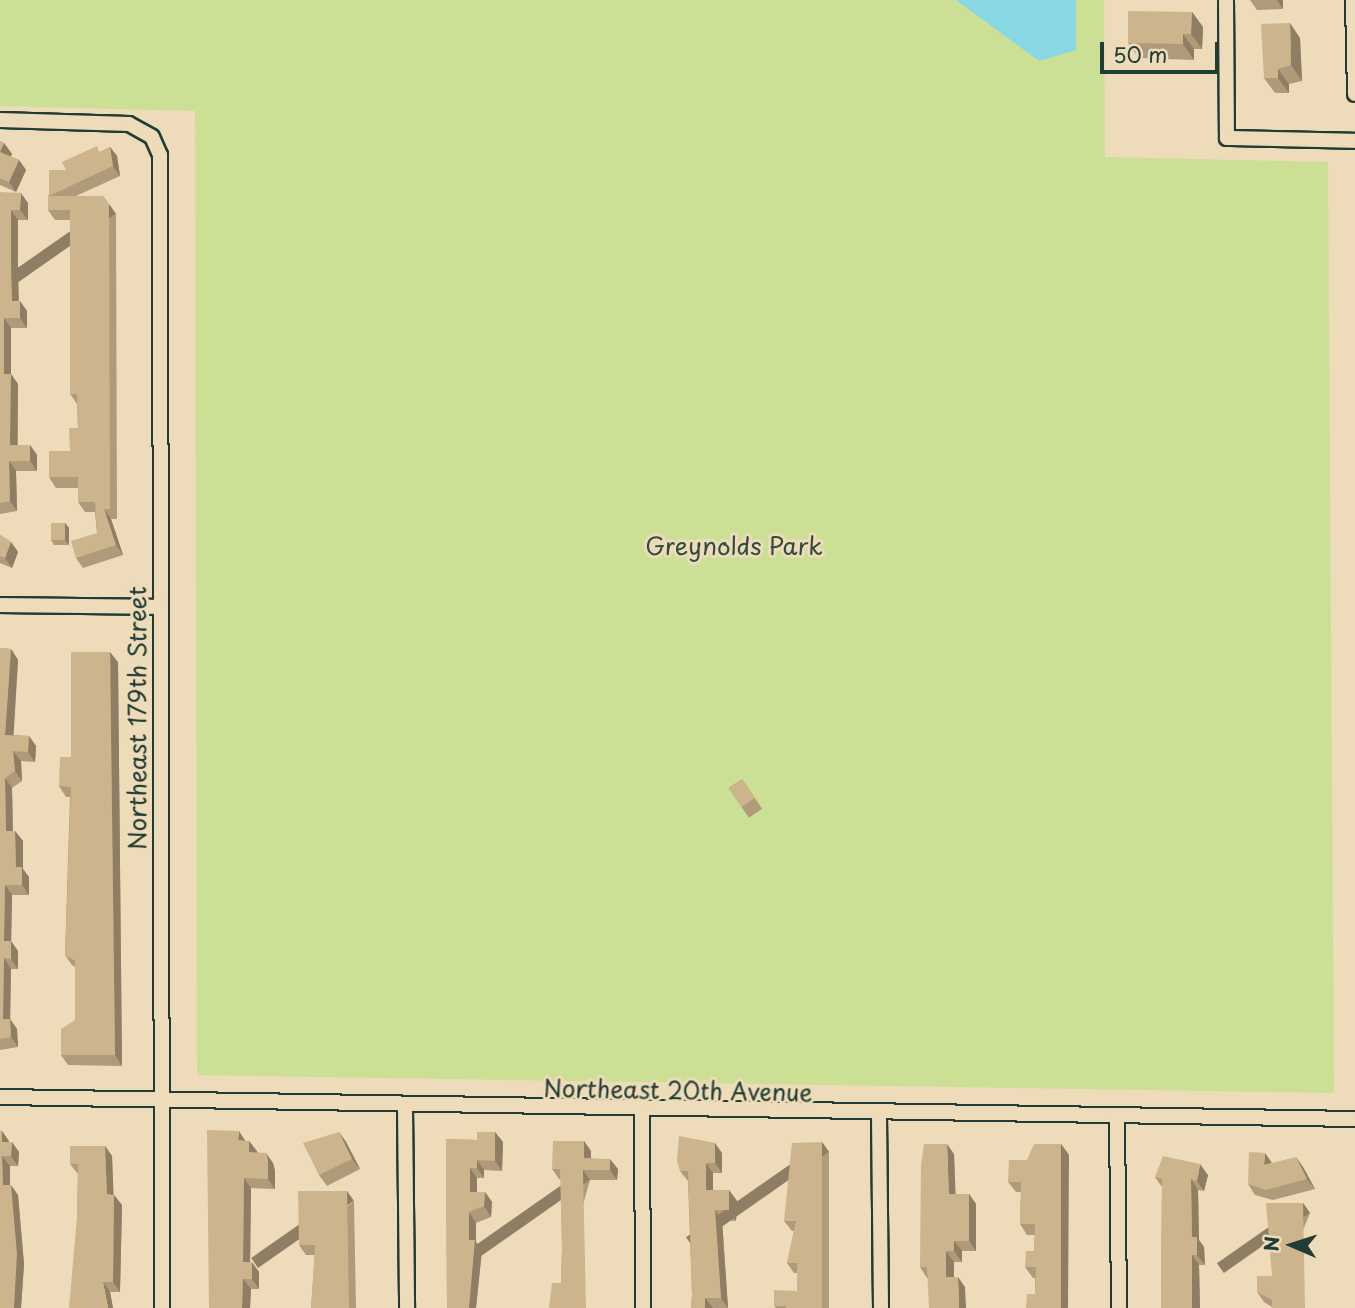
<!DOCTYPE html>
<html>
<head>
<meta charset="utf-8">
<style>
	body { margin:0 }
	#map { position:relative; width:1355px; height:1308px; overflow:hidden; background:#eedbb9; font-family:"Playpen Sans",sans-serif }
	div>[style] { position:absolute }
	.green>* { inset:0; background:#cbe095 }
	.water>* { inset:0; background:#88d7e5 }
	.roads { filter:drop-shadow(2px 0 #1f3d34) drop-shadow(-2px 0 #1f3d34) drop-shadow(0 2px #1f3d34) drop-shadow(0 -2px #1f3d34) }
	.minor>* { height:14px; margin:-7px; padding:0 7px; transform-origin:7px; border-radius:7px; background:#eedbb9 }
	.wall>* { inset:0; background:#af9b79; transform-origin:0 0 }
	.shaded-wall>* { inset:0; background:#8f7e63; transform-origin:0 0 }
	.building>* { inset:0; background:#ccb48d; transform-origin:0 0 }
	span { translate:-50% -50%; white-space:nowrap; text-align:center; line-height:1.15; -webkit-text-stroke:6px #eedbb9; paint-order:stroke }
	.park-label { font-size:24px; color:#304d3e }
	.street-label { font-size:24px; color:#1f3d34 }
	.north { position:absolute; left:1257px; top:1210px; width:70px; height:70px; -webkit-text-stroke:5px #eedbb9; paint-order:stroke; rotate:273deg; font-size:19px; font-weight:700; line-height:28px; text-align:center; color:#1f3d34 }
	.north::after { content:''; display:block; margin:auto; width:24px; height:32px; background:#1f3d34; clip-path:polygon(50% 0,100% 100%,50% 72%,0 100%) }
	.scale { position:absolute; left:1100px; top:42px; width:119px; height:32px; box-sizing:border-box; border:4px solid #1f3d34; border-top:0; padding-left:9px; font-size:21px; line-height:24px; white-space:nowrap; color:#1f3d34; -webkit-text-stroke:5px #eedbb9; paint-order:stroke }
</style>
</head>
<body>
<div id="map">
	<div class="green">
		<div style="clip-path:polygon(0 0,1104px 0,1105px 157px,1328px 162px,1334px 1093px,197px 1075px,195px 111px,0 106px)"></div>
	</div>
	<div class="water">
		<div style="clip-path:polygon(956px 0,1076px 0,1076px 50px,1039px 61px)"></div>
	</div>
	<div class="roads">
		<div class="minor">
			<div style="left:1226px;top:0;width:138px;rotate:89.6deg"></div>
			<div style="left:1227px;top:138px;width:128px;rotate:1.3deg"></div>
			<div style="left:1353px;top:0;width:94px;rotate:88.8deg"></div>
			<div style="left:0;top:120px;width:129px;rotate:1.8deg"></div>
			<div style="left:129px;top:124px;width:26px;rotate:29deg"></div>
			<div style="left:152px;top:137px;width:20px;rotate:66deg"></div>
			<div style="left:160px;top:155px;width:1153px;rotate:89.9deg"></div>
			<div style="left:0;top:605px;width:159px;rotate:0.7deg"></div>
			<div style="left:0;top:1097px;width:1355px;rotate:0.93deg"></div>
			<div style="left:405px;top:1108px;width:200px;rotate:89.4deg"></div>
			<div style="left:642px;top:1112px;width:196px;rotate:89.7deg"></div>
			<div style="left:879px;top:1116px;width:192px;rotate:89.4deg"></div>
			<div style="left:1117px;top:1117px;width:191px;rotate:89.4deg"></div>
		</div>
	</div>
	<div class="wall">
		<div style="clip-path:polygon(1250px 0,1283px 0,1283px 9px,1257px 10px)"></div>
		<div style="clip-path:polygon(1192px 12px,1203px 27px,1202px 49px,1194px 49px,1194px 60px,1139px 58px,1128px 43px)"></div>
		<div style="clip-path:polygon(1300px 38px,1302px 81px,1289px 84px,1289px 93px,1275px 93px,1264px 78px)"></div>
		<div style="clip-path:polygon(0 141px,4px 143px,12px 154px,10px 156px,19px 160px,26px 170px,16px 192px,0 185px)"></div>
		<div style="clip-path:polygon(110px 147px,117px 156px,120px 176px,76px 196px,103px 196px,116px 214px,117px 519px,111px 519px,123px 555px,83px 568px,76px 558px,97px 533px,95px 512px,85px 512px,78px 502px,78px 488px,56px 488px,49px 477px,70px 451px,78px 428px,77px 404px,70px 394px,70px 220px,55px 220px,48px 210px,48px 196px,66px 170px)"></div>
		<div style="clip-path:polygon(0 192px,28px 203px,28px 220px,18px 220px,18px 276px,19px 301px,20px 301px,27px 311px,27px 328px,11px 328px,11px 374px,18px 384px,18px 445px,30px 445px,37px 455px,37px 471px,16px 471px,17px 511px,0 514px)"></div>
		<div style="clip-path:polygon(65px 523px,69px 528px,69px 545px,54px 545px,51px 540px)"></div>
		<div style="clip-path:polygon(0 535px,11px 542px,18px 552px,12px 568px,0 563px)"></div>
		<div style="clip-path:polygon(0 648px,11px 649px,18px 660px,13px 735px,29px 736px,36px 746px,35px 762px,21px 761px,22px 781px,12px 788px,13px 831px,15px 831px,23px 841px,23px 869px,29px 877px,29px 895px,12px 895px,11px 941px,18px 951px,18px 969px,11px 969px,10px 1019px,17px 1029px,18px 1047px,0 1050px)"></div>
		<div style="clip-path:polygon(118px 662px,122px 1066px,68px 1065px,61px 1055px,75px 1020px,75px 967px,72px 965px,65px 955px,70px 797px,66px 797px,59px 786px,71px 757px)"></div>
		<div style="left:742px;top:779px;width:36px;height:16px;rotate:56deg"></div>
		<div style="clip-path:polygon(2px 1131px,9px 1142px,19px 1152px,18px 1166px,10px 1166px,10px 1185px,18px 1195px,24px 1264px,21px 1308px,0 1308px)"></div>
		<div style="clip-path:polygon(339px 1132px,346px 1142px,360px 1169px,327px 1186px,319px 1175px)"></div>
		<div style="clip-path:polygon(495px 1132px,503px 1142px,502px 1171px,484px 1170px,484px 1178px,477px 1178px,477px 1192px,485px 1192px,492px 1202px,491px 1217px,476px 1223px,476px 1242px,482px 1250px,476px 1308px,447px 1308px,446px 1139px,477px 1140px)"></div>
		<div style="clip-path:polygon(245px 1141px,249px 1141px,257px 1152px,273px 1163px,275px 1171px,275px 1189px,251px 1188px,250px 1262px,259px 1272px,259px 1289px,251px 1289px,250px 1308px,209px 1308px)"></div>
		<div style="clip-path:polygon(584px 1141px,591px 1151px,591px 1158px,618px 1169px,617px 1180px,590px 1180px,561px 1283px,562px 1250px,561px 1179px,559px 1179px,552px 1169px)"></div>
		<div style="clip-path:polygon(822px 1142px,829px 1152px,829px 1308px,776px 1308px,774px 1306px,797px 1291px,797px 1273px,794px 1273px,787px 1263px,794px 1231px,792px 1231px,784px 1221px)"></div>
		<div style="clip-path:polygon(1061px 1144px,1069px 1155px,1035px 1294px,1035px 1278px,1033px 1278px,1025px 1267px,1034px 1251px,1035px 1235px,1027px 1235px,1020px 1224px,1021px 1192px,1016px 1192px,1008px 1182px,1027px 1160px)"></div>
		<div style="clip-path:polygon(105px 1146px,112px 1156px,113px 1195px,114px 1195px,122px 1205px,120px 1292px,110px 1292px,113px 1308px,77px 1217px,78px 1174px,70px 1164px)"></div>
		<div style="clip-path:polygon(722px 1153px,722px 1173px,713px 1173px,713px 1190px,729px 1190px,737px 1201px,736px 1221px,722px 1220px,728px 1308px,691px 1308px,692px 1295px,688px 1181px,680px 1171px)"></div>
		<div style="clip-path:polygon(954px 1154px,955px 1194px,969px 1194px,976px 1204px,976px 1251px,962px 1251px,962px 1262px,954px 1262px,954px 1277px,965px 1287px,927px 1278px,920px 1267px)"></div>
		<div style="clip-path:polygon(1296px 1157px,1303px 1167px,1315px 1189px,1273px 1200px,1255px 1195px,1248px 1184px)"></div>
		<div style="clip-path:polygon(1208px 1175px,1204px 1191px,1198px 1190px,1199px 1240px,1204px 1247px,1205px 1265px,1199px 1265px,1200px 1308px,1161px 1308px,1162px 1187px,1155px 1177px)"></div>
		<div style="clip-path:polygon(354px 1201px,356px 1308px,311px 1308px,315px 1255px,306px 1255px,299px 1245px)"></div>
		<div style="clip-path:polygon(1303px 1203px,1310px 1213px,1272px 1307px,1264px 1302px,1257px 1292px,1272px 1276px)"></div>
	</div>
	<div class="shaded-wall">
		<div style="clip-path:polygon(1277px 0,1283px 0,1283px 9px)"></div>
		<div style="clip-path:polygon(1192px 12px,1203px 27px,1202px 49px,1191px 34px)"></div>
		<div style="clip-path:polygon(1290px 23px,1300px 38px,1302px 81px,1291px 65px)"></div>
		<div style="clip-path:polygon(1183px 34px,1194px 49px,1194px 60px,1183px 44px)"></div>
		<div style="clip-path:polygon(1278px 69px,1289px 84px,1289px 93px,1278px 78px)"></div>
		<div style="clip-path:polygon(4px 143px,12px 154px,8px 162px,0 152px)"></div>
		<div style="clip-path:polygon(110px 147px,117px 156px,120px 176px,113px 166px)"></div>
		<div style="clip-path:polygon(19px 160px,26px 170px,16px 192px,9px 182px)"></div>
		<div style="clip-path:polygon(21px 193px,28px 203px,28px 220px,20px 210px)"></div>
		<div style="left:109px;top:204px;width:12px;height:305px;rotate:55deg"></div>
		<div style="clip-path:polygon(11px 210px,18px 220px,18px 276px,19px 311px,12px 301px,11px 265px)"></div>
		<div style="clip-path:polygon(20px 301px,27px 311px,27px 328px,20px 318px)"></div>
		<div style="clip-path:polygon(4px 318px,11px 328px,11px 374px,18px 384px,17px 455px,10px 445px,4px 374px)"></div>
		<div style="clip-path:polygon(30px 445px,37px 455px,37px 471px,30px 461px)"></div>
		<div style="clip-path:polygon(9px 461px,16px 471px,17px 511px,10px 501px)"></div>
		<div style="clip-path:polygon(104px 509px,111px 519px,123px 555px,116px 545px)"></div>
		<div style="clip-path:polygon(65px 523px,69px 528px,69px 545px,65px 540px)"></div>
		<div style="clip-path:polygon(11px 542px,18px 552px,12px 568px,5px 558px)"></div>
		<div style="clip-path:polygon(11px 649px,18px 660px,13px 745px,5px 735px)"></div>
		<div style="clip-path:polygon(110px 652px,118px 662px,122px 1066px,115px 1055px)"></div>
		<div style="clip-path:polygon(29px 736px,36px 746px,35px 762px,28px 752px)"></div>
		<div style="clip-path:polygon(13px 751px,21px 761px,22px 781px,15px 771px)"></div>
		<div style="clip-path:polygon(5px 778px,12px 788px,13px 841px,6px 831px)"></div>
		<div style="clip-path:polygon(15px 831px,23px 841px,23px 869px,29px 877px,29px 895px,22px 885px,16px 867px)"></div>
		<div style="clip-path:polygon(5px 885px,12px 895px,11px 951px,4px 941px)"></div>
		<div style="clip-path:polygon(11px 941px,18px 951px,18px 969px,11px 959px)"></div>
		<div style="clip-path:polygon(4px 958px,11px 969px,10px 1029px,3px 1019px)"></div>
		<div style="clip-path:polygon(10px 1019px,17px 1029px,18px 1047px,11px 1037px)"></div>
		<div style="clip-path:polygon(2px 1131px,9px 1141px,9px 1152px,2px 1142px)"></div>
		<div style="clip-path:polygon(239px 1131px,246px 1142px,238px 1140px)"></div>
		<div style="clip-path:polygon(339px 1132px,346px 1142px,360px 1169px,352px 1159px)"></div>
		<div style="clip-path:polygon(495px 1132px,503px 1142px,502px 1171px,495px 1161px)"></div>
		<div style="clip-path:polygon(249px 1141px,257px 1151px,256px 1162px,249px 1152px)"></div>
		<div style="clip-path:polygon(584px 1141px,591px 1151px,591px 1168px,584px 1158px)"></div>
		<div style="clip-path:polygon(12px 1142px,19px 1152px,18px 1166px,11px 1156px)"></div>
		<div style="left:822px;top:1142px;width:12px;height:166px;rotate:55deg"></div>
		<div style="clip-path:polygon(715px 1143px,722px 1153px,722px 1173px,715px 1163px)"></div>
		<div style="clip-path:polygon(947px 1144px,954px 1154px,956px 1204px,949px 1194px)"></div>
		<div style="clip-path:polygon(1061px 1144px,1069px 1155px,1068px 1308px,1061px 1308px)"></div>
		<div style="clip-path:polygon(105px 1146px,112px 1156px,114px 1205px,107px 1194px)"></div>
		<div style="clip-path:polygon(266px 1153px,273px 1163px,275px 1171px,275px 1189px,268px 1179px)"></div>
		<div style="clip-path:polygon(1265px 1153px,1272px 1163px,1264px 1165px)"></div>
		<div style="clip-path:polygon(2px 1156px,10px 1166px,10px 1195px,3px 1185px)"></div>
		<div style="clip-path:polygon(1296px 1157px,1303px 1167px,1315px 1189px,1307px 1179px)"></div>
		<div style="clip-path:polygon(610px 1159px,618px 1169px,617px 1180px,610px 1170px)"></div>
		<div style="clip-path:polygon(477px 1160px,484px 1170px,484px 1178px,477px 1168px)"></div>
		<div style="clip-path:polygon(706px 1163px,713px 1173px,713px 1201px,706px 1190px)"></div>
		<div style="clip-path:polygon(1200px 1164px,1208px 1175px,1204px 1191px,1197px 1181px)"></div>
		<div style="clip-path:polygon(470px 1168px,477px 1178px,477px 1202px,470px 1192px)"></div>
		<div style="left:583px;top:1170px;width:12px;height:138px;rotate:55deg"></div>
		<div style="clip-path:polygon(244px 1178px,251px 1188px,250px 1272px,243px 1262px)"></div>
		<div style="clip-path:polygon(1191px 1179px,1198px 1190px,1199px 1240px,1204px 1247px,1205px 1265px,1197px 1255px,1192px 1237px)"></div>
		<div style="clip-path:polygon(11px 1185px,18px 1195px,24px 1264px,21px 1308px,14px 1308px)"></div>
		<div style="clip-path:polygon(729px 1190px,737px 1201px,736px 1221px,729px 1210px)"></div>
		<div style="left:347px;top:1191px;width:12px;height:117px;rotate:55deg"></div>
		<div style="clip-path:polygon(485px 1192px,492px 1202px,491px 1217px,484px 1206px)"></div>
		<div style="clip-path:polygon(969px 1194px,976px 1204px,976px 1251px,969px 1241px)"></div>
		<div style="clip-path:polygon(114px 1195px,122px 1205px,120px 1292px,113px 1282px)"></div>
		<div style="left:1303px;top:1203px;width:12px;height:105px;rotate:55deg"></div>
		<div style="clip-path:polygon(715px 1210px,722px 1220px,728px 1308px,721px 1298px)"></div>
		<div style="clip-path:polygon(469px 1212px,476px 1223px,476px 1242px,482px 1250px,476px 1308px,469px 1308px)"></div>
		<div style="clip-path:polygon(954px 1241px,962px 1251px,962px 1262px,954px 1251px)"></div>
		<div style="clip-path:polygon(946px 1251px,954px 1262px,954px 1287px,946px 1277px)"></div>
		<div style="clip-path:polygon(1192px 1255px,1199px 1265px,1200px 1308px,1192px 1308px)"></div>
		<div style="clip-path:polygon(252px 1262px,259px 1272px,259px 1289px,252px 1279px)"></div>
		<div style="clip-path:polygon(958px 1277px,965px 1287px,966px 1308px,959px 1308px)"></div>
		<div style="clip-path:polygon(243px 1279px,251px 1289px,250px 1308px,242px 1308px)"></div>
		<div style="clip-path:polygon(103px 1282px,110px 1292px,113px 1308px,108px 1308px)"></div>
		<div style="clip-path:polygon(705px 1298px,713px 1308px,705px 1308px)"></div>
	</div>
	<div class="building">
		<div style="clip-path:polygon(1128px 11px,1192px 12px,1191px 34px,1183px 34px,1183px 44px,1128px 43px)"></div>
		<div style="clip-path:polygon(1290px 23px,1291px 65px,1278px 69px,1278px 78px,1264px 78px,1261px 24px)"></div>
		<div style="clip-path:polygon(0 141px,4px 143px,0 152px,19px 160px,9px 182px,0 178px)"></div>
		<div style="clip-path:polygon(97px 146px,99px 152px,110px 147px,113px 166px,49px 196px,49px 170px,66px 170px,62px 162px)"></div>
		<div style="clip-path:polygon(0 192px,21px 193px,20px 210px,11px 210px,11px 265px,12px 301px,20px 301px,20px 318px,4px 318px,4px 374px,11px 374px,10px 445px,30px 445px,30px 461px,9px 461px,10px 501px,0 503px)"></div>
		<div style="clip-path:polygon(48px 196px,103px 196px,109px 204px,110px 509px,104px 509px,116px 545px,76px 558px,71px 541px,97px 533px,95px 502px,78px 502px,78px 477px,49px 477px,49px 451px,70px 451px,69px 428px,78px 428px,77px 394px,70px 394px,70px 210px,48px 210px)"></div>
		<div style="left:51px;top:523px;width:14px;height:17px"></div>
		<div style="clip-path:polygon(0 535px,11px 542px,5px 558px,0 556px)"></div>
		<div style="clip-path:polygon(0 648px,11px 649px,5px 735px,29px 736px,28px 752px,13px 751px,15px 771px,5px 778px,6px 831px,15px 831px,16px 867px,22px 867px,22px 885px,5px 885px,4px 941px,11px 941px,11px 959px,4px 958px,3px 1019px,10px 1019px,11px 1037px,0 1039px)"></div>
		<div style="clip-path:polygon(71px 652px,110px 652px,115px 1055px,61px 1055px,61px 1029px,75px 1020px,75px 961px,65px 955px,71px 787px,59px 786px,60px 757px,71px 757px)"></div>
		<div style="left:742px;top:779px;width:23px;height:16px;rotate:56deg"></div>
		<div style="clip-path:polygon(0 1130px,2px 1131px,2px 1142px,12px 1142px,11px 1156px,2px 1156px,3px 1185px,11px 1185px,17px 1254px,14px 1308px,0 1308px)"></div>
		<div style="clip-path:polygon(207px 1130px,239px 1131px,238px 1140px,249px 1141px,249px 1152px,266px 1153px,268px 1160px,268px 1179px,244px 1178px,243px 1262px,252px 1262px,252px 1279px,243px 1279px,242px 1308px,209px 1308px)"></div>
		<div style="clip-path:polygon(339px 1132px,352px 1159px,319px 1175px,303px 1143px)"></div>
		<div style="clip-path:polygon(477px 1132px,495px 1132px,495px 1161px,477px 1160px,477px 1168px,470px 1168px,470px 1192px,485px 1192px,484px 1206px,469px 1212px,469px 1240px,475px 1240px,469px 1308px,447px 1308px,446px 1139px,477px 1140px)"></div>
		<div style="clip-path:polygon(679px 1136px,715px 1143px,715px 1163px,706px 1163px,706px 1190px,729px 1190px,729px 1210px,715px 1210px,721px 1298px,705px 1298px,705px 1308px,691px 1308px,692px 1295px,688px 1171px,680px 1171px,677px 1161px)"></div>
		<div style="clip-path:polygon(553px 1141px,584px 1141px,584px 1158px,610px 1159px,610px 1170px,583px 1170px,586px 1308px,549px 1308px,552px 1283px,561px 1283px,562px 1250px,560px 1169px,552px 1169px)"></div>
		<div style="clip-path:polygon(822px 1142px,822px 1308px,786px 1308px,786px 1306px,774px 1306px,774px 1290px,797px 1291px,797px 1263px,787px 1263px,796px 1221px,784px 1221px,792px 1143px)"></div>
		<div style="clip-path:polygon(924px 1144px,947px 1144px,949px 1194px,969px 1194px,969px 1241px,954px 1241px,954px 1251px,946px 1251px,946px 1277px,958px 1277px,959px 1308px,929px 1308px,927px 1267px,920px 1267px,921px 1165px)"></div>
		<div style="clip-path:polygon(1034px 1144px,1061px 1144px,1061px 1308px,1026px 1308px,1027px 1294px,1035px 1294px,1036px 1267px,1025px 1267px,1026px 1251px,1034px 1251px,1035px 1224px,1020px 1224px,1021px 1182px,1008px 1182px,1009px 1160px,1027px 1160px)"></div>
		<div style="clip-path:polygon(70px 1146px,105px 1146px,107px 1194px,114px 1195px,113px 1282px,103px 1282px,108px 1308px,69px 1308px,77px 1217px,78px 1164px,70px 1164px)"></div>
		<div style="clip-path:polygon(1249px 1152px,1265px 1153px,1264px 1165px,1296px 1157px,1307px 1179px,1266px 1190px,1248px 1184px)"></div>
		<div style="clip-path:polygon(1163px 1156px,1200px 1164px,1197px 1181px,1191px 1179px,1192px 1237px,1197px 1237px,1197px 1255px,1192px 1255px,1192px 1308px,1161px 1308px,1162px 1179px,1155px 1177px)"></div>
		<div style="clip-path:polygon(298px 1191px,347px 1191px,349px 1308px,311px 1308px,315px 1245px,299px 1245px)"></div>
		<div style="clip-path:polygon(1266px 1203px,1303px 1203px,1305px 1308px,1272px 1308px,1272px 1300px,1257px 1292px,1257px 1276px,1272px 1276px)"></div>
	</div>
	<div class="park-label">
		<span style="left:734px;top:546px">Greynolds Park</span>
	</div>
	<div class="street-label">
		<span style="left:137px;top:718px;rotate:-90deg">Northeast 179th Street</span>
		<span style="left:678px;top:1090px;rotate:1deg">Northeast 20th Avenue</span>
	</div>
	<div class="north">N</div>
	<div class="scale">50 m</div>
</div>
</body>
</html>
